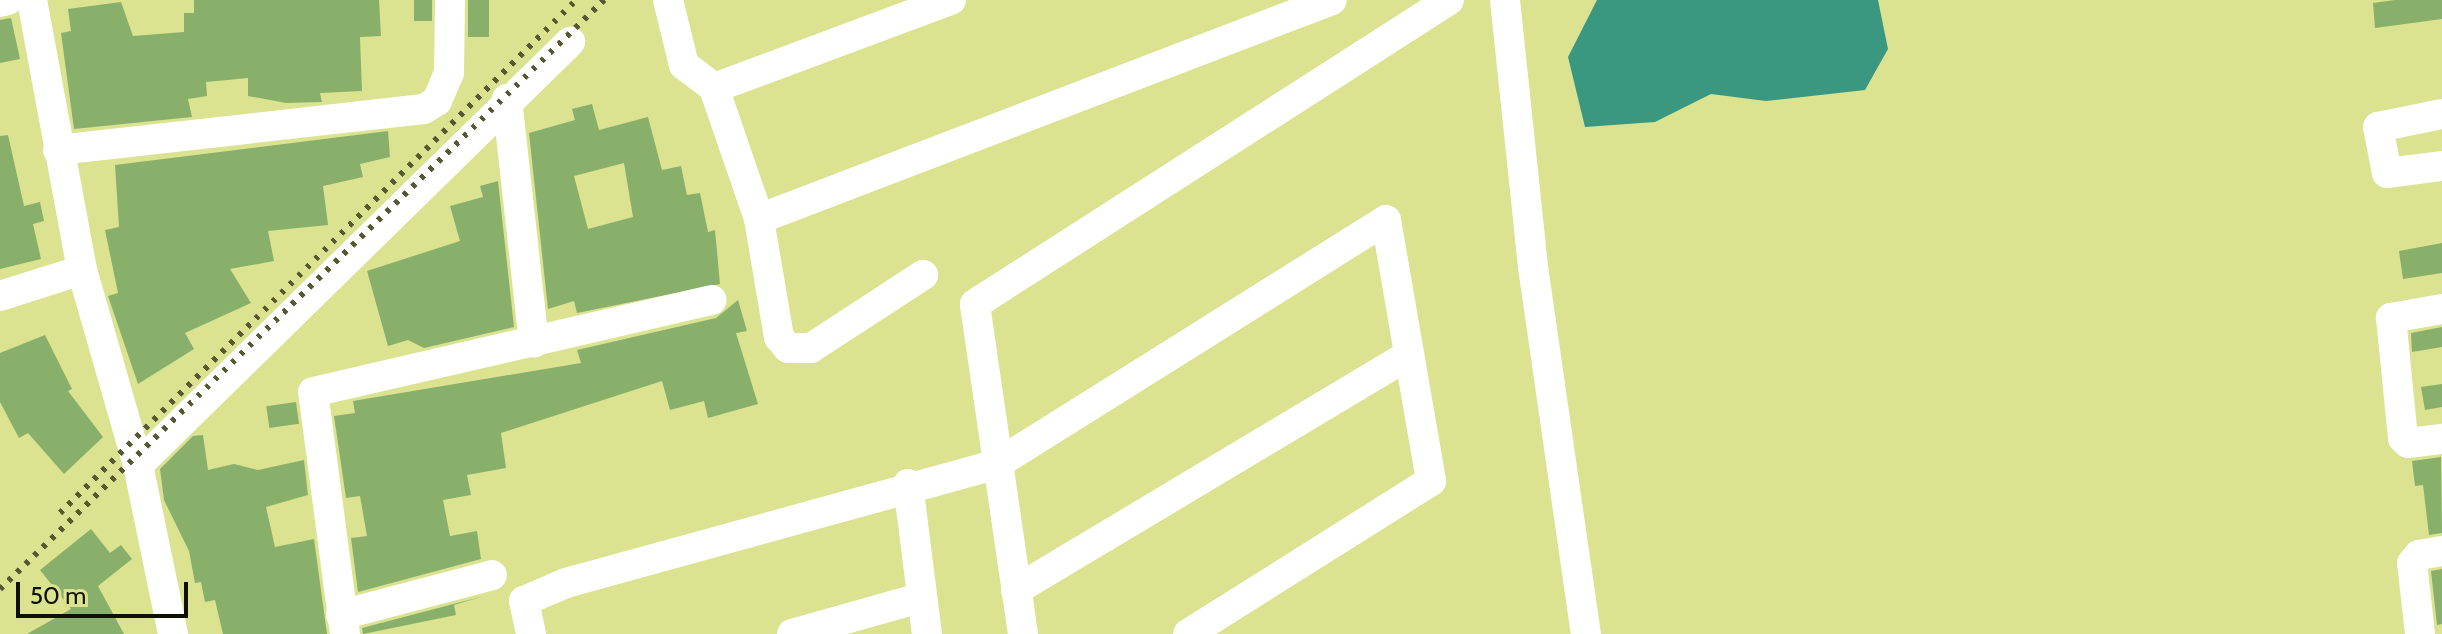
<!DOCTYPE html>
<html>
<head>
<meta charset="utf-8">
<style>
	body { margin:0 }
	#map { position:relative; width:2442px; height:634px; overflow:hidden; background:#dbe290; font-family:Cabin,sans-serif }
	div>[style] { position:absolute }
	.water>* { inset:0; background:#39987f }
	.building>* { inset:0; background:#88b06b; transform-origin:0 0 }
	.minor>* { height:30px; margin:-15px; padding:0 15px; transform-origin:15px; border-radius:15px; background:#fff }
	.rail>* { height:6px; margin-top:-3px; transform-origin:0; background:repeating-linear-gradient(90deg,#555831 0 4px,transparent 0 12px) }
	span { translate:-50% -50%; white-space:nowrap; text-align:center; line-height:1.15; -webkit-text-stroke:6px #dbe290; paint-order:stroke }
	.scale { position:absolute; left:16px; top:582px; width:172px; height:36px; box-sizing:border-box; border:4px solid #0f1000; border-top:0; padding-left:10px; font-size:24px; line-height:28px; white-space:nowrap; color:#0f1000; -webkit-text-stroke:6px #dbe290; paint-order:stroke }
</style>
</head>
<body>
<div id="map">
	<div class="water">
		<div style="clip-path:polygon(1597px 0,1878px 0,1888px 49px,1865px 90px,1766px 101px,1711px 94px,1655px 122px,1585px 127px,1568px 57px)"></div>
	</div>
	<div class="building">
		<div style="clip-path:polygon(194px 0,379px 0,381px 36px,360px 37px,362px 91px,320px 93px,322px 102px,286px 103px,248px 96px,248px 78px,206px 82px,207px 96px,188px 99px,192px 117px,74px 129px,61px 33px,71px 31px,68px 9px,121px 2px,133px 36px,184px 32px,184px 13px,194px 13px)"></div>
		<div style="left:414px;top:0;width:18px;height:21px"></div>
		<div style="left:468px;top:0;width:21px;height:37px"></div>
		<div style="clip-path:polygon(2395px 0,2442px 0,2442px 19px,2375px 28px,2373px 3px)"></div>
		<div style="clip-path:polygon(11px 18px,20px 59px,0 63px,0 20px)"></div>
		<div style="clip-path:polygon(evenodd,592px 104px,599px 130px,648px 117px,662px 170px,681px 166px,687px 195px,700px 193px,708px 232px,715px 230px,720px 284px,577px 313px,574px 301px,548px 309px,529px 133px,575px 120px,572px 109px,592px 104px,624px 163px,633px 217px,588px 229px,574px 176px,624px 163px)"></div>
		<div style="clip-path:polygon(388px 131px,390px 157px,360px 164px,363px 177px,323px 186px,328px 225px,268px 231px,274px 261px,230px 269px,251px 303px,185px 333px,194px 349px,138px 384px,108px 296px,118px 293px,105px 230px,119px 227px,115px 165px)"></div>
		<div style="clip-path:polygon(8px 135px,24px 206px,40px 202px,44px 221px,33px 224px,41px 259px,0 269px,0 136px)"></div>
		<div style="clip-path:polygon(498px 181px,514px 327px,424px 348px,408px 340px,388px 346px,367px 271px,460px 241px,450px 206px,483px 197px,480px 186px)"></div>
		<div style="clip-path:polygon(2442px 243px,2442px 273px,2403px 279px,2399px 251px)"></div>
		<div style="clip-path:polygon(738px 300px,747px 331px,736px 333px,758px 404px,708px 418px,704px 401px,670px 410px,662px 381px,501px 433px,506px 468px,467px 475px,471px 495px,443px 500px,450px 536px,477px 531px,481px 559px,358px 592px,351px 538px,367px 536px,360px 496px,346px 498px,334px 416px,355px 413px,353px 401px,581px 363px,577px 350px,716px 318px)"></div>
		<div style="clip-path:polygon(2442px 327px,2442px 347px,2412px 352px,2411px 333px)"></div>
		<div style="clip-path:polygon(45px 335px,72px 389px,68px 391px,103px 437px,64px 474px,28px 433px,19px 438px,0 402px,0 353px)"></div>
		<div style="clip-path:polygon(2442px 384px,2442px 407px,2425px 410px,2421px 387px)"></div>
		<div style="left:296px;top:402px;width:22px;height:30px;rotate:82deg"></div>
		<div style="clip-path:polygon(203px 435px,208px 470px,234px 464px,258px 470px,304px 460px,308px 495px,266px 507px,275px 547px,314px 539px,327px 634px,223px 634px,215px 600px,205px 602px,201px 582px,195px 583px,189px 551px,164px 500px,160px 469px,193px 436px)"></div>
		<div style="clip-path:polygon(2441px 457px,2442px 533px,2429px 535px,2423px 485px,2415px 486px,2412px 461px)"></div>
		<div style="clip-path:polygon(91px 529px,110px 553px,121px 545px,132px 559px,98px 586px,124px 634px,27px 634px,71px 609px,40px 570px)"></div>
		<div style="clip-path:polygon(2442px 569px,2442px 624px,2437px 625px,2431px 571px)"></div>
		<div style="clip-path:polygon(484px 596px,454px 605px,456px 615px,363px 634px,362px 628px)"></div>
	</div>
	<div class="minor">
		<div style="left:32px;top:0;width:275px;rotate:79.5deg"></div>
		<div style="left:82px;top:270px;width:203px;rotate:74deg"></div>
		<div style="left:138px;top:465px;width:173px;rotate:78.3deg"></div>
		<div style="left:668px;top:0;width:67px;rotate:76.2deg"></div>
		<div style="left:684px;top:65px;width:38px;rotate:37deg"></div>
		<div style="left:714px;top:88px;width:253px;rotate:-20.4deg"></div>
		<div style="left:1505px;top:0;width:268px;rotate:84deg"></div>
		<div style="left:1533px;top:267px;width:371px;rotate:81.8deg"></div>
		<div style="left:0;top:2px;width:8px;rotate:-14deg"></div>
		<div style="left:714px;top:88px;width:139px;rotate:71deg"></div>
		<div style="left:759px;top:219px;width:120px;rotate:80.4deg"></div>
		<div style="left:779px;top:337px;width:14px;rotate:51deg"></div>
		<div style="left:788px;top:348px;width:23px"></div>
		<div style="left:811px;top:348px;width:134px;rotate:-33.1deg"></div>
		<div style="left:507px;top:99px;width:245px;rotate:83.7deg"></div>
		<div style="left:2442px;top:114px;width:65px;rotate:168.5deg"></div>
		<div style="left:2378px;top:127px;width:47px;rotate:78.9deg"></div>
		<div style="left:2387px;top:173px;width:55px;rotate:-7.3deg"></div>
		<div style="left:58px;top:150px;width:368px;rotate:-6.4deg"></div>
		<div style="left:424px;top:109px;width:15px;rotate:-32deg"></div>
		<div style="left:437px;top:101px;width:30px;rotate:-67deg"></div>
		<div style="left:449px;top:73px;width:73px;rotate:-89.2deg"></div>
		<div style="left:759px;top:219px;width:613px;rotate:-20.92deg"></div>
		<div style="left:0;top:296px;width:86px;rotate:-17.6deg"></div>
		<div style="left:2442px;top:309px;width:52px;rotate:170deg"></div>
		<div style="left:2391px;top:318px;width:121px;rotate:84.3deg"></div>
		<div style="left:2403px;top:438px;width:7px;rotate:45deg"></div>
		<div style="left:2408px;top:443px;width:34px;rotate:-7deg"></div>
		<div style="left:138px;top:465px;width:605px;rotate:-44.4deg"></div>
		<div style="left:908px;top:484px;width:151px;rotate:82.8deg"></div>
		<div style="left:1016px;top:590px;width:458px;rotate:-30.9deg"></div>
		<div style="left:341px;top:615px;width:156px;rotate:-14.8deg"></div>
		<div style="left:345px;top:634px;width:244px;rotate:-97.5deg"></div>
		<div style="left:313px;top:392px;width:409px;rotate:-13deg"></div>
		<div style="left:531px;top:634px;width:34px;rotate:-102deg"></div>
		<div style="left:524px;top:601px;width:46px;rotate:-23.2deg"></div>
		<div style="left:566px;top:583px;width:447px;rotate:-15.4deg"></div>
		<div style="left:997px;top:464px;width:459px;rotate:-32.1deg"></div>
		<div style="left:1386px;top:220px;width:265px;rotate:80.2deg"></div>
		<div style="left:1431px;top:481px;width:287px;rotate:147.8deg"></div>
		<div style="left:792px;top:634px;width:133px;rotate:-15.7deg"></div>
		<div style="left:1023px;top:634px;width:333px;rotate:-98.3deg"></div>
		<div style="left:975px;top:304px;width:563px;rotate:-32.67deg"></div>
		<div style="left:2420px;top:634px;width:71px;rotate:-96.4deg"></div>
		<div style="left:2412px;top:563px;width:11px;rotate:-49deg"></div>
		<div style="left:2419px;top:555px;width:23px;rotate:-10deg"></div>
	</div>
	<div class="rail">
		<div style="left:60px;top:513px;width:728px;rotate:-44.83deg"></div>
		<div style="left:0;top:589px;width:844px;rotate:-44.28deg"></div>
	</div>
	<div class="scale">50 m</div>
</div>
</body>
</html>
